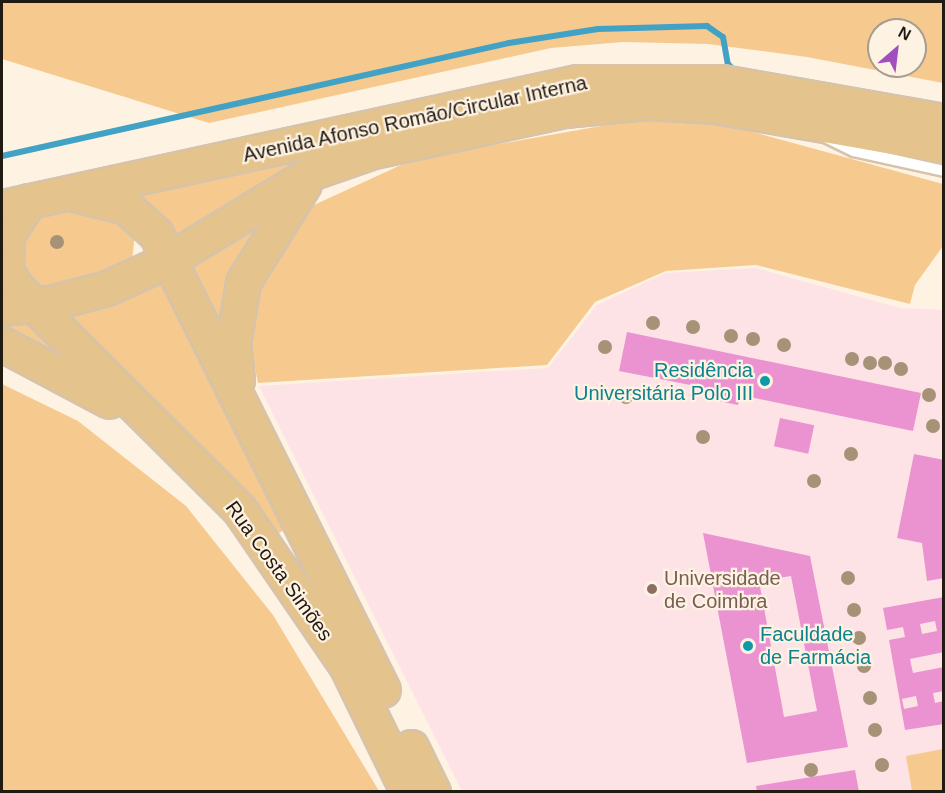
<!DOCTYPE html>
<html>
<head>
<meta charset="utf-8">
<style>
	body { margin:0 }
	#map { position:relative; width:945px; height:793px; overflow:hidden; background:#fef2e3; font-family:Helvetica,sans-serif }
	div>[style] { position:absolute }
	.education>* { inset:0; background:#fde2e6 }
	.green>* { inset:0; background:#f6ca8f }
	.stream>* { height:6px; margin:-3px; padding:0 3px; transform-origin:3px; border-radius:3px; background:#42a2c5 }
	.building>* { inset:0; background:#ea93d0; transform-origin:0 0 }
	.roads { filter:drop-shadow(2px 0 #d6c3aa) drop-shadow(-2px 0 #d6c3aa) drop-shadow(0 2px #d6c3aa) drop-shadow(0 -2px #d6c3aa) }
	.lane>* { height:10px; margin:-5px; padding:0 5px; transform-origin:5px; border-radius:5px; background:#fff }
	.primary>* { height:33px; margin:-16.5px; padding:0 16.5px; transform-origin:16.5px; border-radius:16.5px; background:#e5c38c }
	.trees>* { width:14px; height:14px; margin:-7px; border-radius:50%; background:#a69277 }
	.dots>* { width:16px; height:16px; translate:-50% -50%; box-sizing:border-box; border:3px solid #fef2e3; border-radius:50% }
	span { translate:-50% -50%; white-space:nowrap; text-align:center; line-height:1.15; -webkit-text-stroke:4.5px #fef2e3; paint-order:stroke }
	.street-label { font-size:20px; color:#211a11 }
	.culture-label { font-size:20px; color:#0d838f }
	.right { translate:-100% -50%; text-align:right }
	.left { translate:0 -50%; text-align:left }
	.education-label { font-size:20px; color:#785e54 }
	.frame { position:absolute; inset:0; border:3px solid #211a11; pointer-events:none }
	.north { position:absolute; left:867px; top:18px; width:60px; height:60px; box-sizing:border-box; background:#fef2e3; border:2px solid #a69c8f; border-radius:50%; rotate:28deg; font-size:16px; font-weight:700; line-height:24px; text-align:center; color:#211a11 }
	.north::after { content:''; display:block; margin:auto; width:21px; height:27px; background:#a14fbf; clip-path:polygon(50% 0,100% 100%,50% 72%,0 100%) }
</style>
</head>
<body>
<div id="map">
	<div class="education">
		<div style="clip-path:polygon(756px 268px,900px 308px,943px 310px,943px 791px,462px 791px,259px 386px,548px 368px,597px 305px,666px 273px)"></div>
	</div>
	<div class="green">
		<div style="clip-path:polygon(evenodd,2px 2px,943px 2px,943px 83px,807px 57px,708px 44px,623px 42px,551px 48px,209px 123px,2px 59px,2px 2px,879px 30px,915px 30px,915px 66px,879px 66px,879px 30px)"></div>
		<div style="clip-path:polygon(725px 99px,332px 151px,173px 244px,116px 191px,331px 145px)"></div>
		<div style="clip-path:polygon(646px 118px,713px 121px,943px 184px,943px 246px,915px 285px,910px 304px,756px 265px,666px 271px,595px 302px,547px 365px,258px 383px,250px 345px,255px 285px,278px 243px,314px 205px,414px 159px)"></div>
		<div style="clip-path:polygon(58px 206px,122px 217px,135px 232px,132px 262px,120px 272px,41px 291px,18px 271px,26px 218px)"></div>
		<div style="clip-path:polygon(267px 218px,227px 319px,216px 327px,183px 260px)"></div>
		<div style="clip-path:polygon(164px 270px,290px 526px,270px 539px,44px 313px)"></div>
		<div style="clip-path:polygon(27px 316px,78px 364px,2px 331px,2px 317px)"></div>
		<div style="clip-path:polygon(2px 384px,78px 421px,186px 506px,273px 615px,379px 791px,2px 791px)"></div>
		<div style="clip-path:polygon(943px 749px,943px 791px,912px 791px,906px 756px)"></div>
	</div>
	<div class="stream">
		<div style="left:2px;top:156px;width:519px;rotate:-12.56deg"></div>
		<div style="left:509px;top:43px;width:90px;rotate:-8.9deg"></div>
		<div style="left:598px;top:29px;width:109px;rotate:-1.6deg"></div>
		<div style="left:707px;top:26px;width:19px;rotate:35deg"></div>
		<div style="left:723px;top:37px;width:27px;rotate:80deg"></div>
		<div style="left:728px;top:64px;width:11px;rotate:45deg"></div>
	</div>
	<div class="building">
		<div style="clip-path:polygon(627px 332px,921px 393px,913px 431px,740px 395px,738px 405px,714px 400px,716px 390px,619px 371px)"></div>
		<div style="left:780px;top:418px;width:35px;height:29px;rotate:12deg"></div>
		<div style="clip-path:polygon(914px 454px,944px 460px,944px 578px,927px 581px,922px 543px,897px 538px)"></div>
		<div style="clip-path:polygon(evenodd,703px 533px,810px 556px,848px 747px,747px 763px,703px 533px,791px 576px,817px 711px,784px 717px,759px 581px,791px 576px)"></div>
		<div style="clip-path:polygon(evenodd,944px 597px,944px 652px,910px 659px,913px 673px,944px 667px,944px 691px,933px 693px,935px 703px,944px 701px,944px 724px,905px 730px,889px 640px,905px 637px,903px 627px,887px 630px,883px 608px,944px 597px,935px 621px,937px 631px,922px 634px,920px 624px,935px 621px,944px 597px,916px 696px,918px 706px,904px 709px,902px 699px,916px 696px)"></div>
		<div style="clip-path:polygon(855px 770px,859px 792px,757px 792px,756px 786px)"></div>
	</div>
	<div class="roads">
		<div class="lane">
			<div style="left:827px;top:138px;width:30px;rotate:26deg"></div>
			<div style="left:854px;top:151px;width:92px;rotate:12.5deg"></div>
		</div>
		<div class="primary">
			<div style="left:78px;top:195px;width:49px;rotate:14deg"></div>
			<div style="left:126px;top:207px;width:40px;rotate:42deg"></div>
			<div style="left:156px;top:234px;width:509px;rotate:63.54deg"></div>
			<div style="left:29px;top:201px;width:40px;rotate:122.9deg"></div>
			<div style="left:7px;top:235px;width:35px;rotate:92deg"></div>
			<div style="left:6px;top:270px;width:20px;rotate:60deg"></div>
			<div style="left:16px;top:287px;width:315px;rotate:44.9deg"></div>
			<div style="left:239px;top:509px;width:189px;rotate:55.6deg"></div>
			<div style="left:346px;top:665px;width:141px;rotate:64deg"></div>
			<div style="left:2px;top:207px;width:588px;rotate:-12.26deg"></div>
			<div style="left:577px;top:82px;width:145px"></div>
			<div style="left:722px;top:82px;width:225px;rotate:10deg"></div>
			<div style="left:2px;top:308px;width:48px;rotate:-5.9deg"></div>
			<div style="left:50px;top:303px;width:59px;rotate:-14.7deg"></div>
			<div style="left:107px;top:288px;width:69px;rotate:-24.7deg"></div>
			<div style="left:170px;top:259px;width:167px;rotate:-31.3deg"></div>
			<div style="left:313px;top:172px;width:64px;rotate:-19.3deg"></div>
			<div style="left:373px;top:151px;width:195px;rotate:-12.1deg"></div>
			<div style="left:564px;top:110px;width:83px;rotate:-5.5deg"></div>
			<div style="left:647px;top:102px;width:68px;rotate:3.4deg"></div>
			<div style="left:715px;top:106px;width:232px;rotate:9.9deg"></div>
			<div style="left:2px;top:344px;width:121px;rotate:28deg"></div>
			<div style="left:237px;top:380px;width:36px;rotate:-96deg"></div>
			<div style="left:233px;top:344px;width:63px;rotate:-80.8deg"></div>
			<div style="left:243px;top:282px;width:115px;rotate:-58.1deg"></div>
			<div style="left:411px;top:747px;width:50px;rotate:63.9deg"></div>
		</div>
	</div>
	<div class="trees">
		<div style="left:57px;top:242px"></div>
		<div style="left:653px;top:323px"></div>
		<div style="left:693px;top:327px"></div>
		<div style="left:731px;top:336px"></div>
		<div style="left:753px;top:339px"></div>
		<div style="left:784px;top:345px"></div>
		<div style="left:605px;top:347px"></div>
		<div style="left:852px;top:359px"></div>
		<div style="left:870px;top:363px"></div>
		<div style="left:885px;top:363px"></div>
		<div style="left:901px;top:369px"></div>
		<div style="left:929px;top:395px"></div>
		<div style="left:626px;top:397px"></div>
		<div style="left:933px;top:426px"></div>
		<div style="left:703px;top:437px"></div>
		<div style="left:851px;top:454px"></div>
		<div style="left:814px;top:481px"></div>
		<div style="left:848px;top:578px"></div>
		<div style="left:854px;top:610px"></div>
		<div style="left:859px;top:638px"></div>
		<div style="left:864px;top:666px"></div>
		<div style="left:870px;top:698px"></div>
		<div style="left:875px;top:730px"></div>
		<div style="left:882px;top:765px"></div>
		<div style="left:811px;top:770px"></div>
	</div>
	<div class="dots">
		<div style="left:765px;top:381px;background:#0f9aa8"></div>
		<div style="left:652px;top:589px;background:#8d6e63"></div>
		<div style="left:748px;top:646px;background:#0f9aa8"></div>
	</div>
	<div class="street-label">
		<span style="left:415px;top:119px;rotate:-12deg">Avenida Afonso Romão/Circular Interna</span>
		<span style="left:279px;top:571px;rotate:54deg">Rua Costa Simões</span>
	</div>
	<div class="culture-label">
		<span class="right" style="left:753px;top:382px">Residência<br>Universitária Polo III</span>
		<span class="left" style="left:760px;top:646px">Faculdade<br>de Farmácia</span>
	</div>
	<div class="education-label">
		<span class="left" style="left:664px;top:590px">Universidade<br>de Coimbra</span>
	</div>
	<div class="frame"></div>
	<div class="north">N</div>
</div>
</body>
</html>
